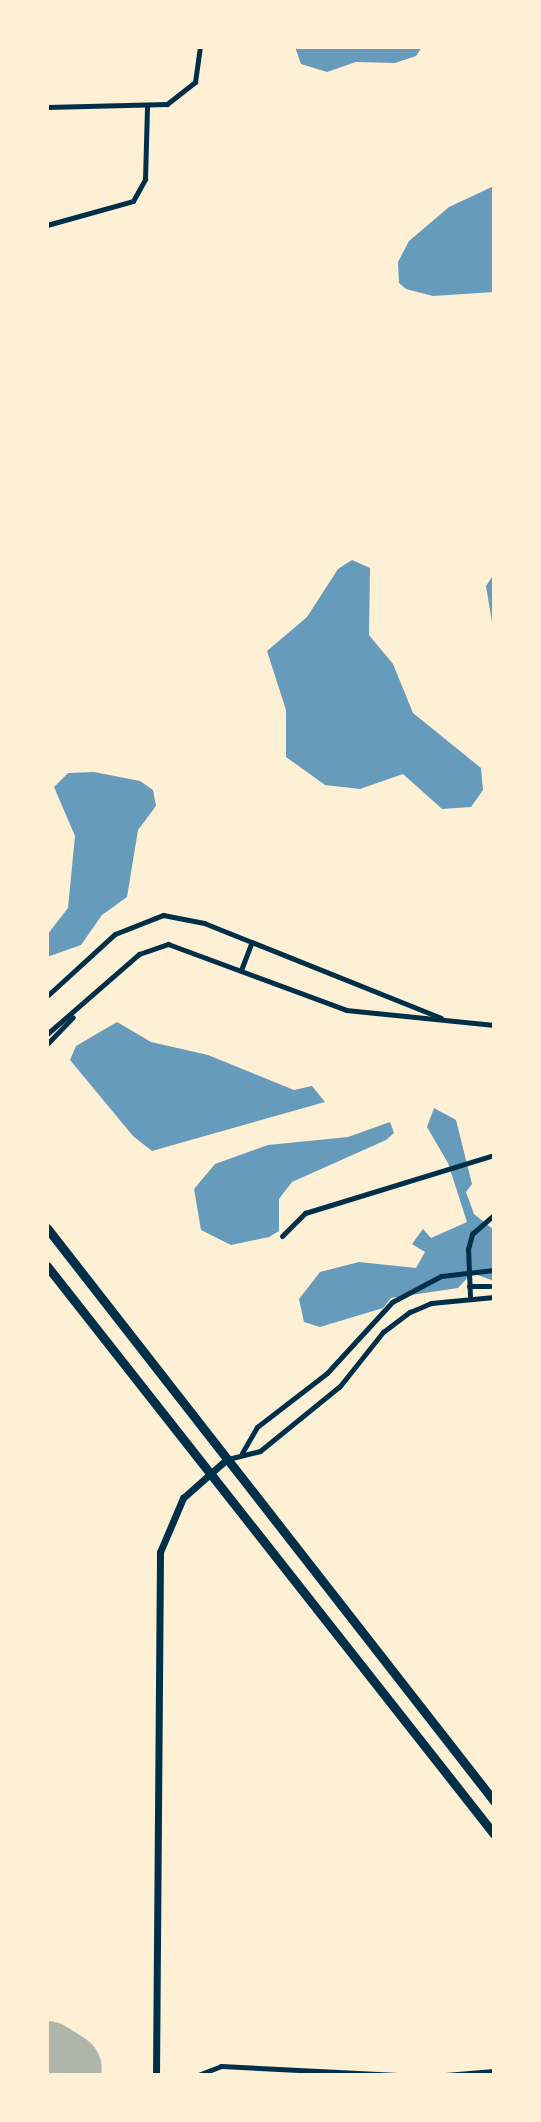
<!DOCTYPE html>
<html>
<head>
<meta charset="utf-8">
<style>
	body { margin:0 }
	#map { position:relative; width:541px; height:2122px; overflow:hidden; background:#fdf0d5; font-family:Jost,sans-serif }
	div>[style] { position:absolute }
	.water>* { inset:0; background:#669bbc }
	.runway>* { height:72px; margin:-36px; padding:0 36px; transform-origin:36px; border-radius:36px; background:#b1b6ab }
	.minor>* { height:5px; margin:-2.5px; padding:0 2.5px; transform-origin:2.5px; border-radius:2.5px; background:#003049 }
	.tertiary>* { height:7px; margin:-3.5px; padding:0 3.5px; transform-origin:3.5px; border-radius:3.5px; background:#003049 }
	.primary>* { height:9px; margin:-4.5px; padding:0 4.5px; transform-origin:4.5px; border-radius:4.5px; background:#003049 }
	span { translate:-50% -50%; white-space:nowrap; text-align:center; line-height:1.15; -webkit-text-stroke:6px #fdf0d5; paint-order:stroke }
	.frame { position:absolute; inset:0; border:49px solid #fdf0d5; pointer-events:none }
</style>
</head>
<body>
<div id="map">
	<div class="water">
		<div style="clip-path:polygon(295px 47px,422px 47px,416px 56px,395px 63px,356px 62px,327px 72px,301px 64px)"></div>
		<div style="clip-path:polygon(494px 186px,494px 292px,433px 296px,406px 289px,399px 283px,398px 262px,409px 241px,449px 207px)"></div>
		<div style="clip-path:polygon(352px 560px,370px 568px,369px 635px,393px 664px,413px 713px,481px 768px,483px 790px,471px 807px,442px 809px,403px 774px,360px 789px,325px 785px,286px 757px,286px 710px,267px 651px,307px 617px,338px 569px)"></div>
		<div style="clip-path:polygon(494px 574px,494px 634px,486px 586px)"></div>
		<div style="clip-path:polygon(94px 772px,140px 781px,153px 790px,156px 806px,138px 830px,127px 897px,102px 915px,81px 945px,47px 957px,47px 935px,68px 908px,75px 836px,54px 787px,68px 773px)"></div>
		<div style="clip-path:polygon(117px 1022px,151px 1042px,208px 1055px,294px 1090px,312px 1086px,325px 1102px,152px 1151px,133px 1136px,70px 1060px,76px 1046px)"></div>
		<div style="clip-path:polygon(434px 1108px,456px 1120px,472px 1184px,466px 1192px,474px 1214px,494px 1230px,494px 1281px,472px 1273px,458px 1288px,391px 1298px,383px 1308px,320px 1327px,304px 1322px,299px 1299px,320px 1272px,359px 1262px,416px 1268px,425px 1252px,412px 1244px,423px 1229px,431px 1238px,467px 1222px,448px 1163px,427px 1127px)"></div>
		<div style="clip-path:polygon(390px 1122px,394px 1133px,386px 1140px,292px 1182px,279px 1199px,279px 1231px,269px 1237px,231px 1245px,201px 1230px,194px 1189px,215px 1164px,268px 1145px,348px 1137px)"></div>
	</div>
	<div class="runway">
		<div style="left:47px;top:2057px;width:22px;rotate:32deg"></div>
	</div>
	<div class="minor">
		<div style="left:47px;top:107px;width:120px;rotate:-1.4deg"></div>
		<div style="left:167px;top:104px;width:36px;rotate:-38deg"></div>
		<div style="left:195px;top:82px;width:35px;rotate:-82deg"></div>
		<div style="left:47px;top:225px;width:89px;rotate:-15.6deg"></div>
		<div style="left:133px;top:201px;width:25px;rotate:-61deg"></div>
		<div style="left:145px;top:179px;width:73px;rotate:-88.4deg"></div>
		<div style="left:241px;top:970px;width:30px;rotate:-69deg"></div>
		<div style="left:47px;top:996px;width:92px;rotate:-42.4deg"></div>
		<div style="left:115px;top:934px;width:52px;rotate:-21.6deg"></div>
		<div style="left:163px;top:915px;width:42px;rotate:11deg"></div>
		<div style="left:204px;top:923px;width:255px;rotate:21.8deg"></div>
		<div style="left:47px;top:1034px;width:122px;rotate:-41deg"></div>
		<div style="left:139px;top:954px;width:31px;rotate:-19deg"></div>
		<div style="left:168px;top:944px;width:190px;rotate:20.3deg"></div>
		<div style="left:346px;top:1010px;width:149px;rotate:5.8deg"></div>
		<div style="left:47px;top:1044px;width:37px;rotate:-46deg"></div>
		<div style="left:282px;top:1236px;width:33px;rotate:-45deg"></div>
		<div style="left:305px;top:1213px;width:198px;rotate:-17.1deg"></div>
		<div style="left:469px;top:1286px;width:21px"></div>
		<div style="left:470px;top:1296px;width:47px;rotate:-92.4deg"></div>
		<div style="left:468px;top:1249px;width:16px;rotate:-75deg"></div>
		<div style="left:472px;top:1234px;width:29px;rotate:-41deg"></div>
		<div style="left:242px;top:1453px;width:30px;rotate:-60deg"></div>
		<div style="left:257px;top:1427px;width:88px;rotate:-37.6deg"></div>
		<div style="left:327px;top:1373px;width:96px;rotate:-47.5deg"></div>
		<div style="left:392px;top:1302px;width:55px;rotate:-28deg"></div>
		<div style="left:441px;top:1276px;width:53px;rotate:-6.5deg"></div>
		<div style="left:228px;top:1459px;width:33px;rotate:-14deg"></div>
		<div style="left:260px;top:1451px;width:103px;rotate:-39.1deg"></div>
		<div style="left:340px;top:1386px;width:69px;rotate:-51.5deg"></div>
		<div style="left:383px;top:1332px;width:34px;rotate:-37deg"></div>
		<div style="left:410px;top:1312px;width:23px;rotate:-23deg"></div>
		<div style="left:431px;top:1303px;width:63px;rotate:-5.4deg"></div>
		<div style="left:198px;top:2075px;width:25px;rotate:-21deg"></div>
		<div style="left:221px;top:2066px;width:177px;rotate:2.9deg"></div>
		<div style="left:445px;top:2075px;width:49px;rotate:-4.7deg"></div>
	</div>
	<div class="tertiary">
		<div style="left:156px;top:2075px;width:523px;rotate:-89.56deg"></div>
		<div style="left:160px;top:1552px;width:59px;rotate:-66.9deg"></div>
		<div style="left:183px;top:1498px;width:59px;rotate:-41.6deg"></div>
	</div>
	<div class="primary">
		<div style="left:47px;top:1228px;width:727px;rotate:52.04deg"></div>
		<div style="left:47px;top:1266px;width:723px;rotate:51.8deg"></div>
	</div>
	<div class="frame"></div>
</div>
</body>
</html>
